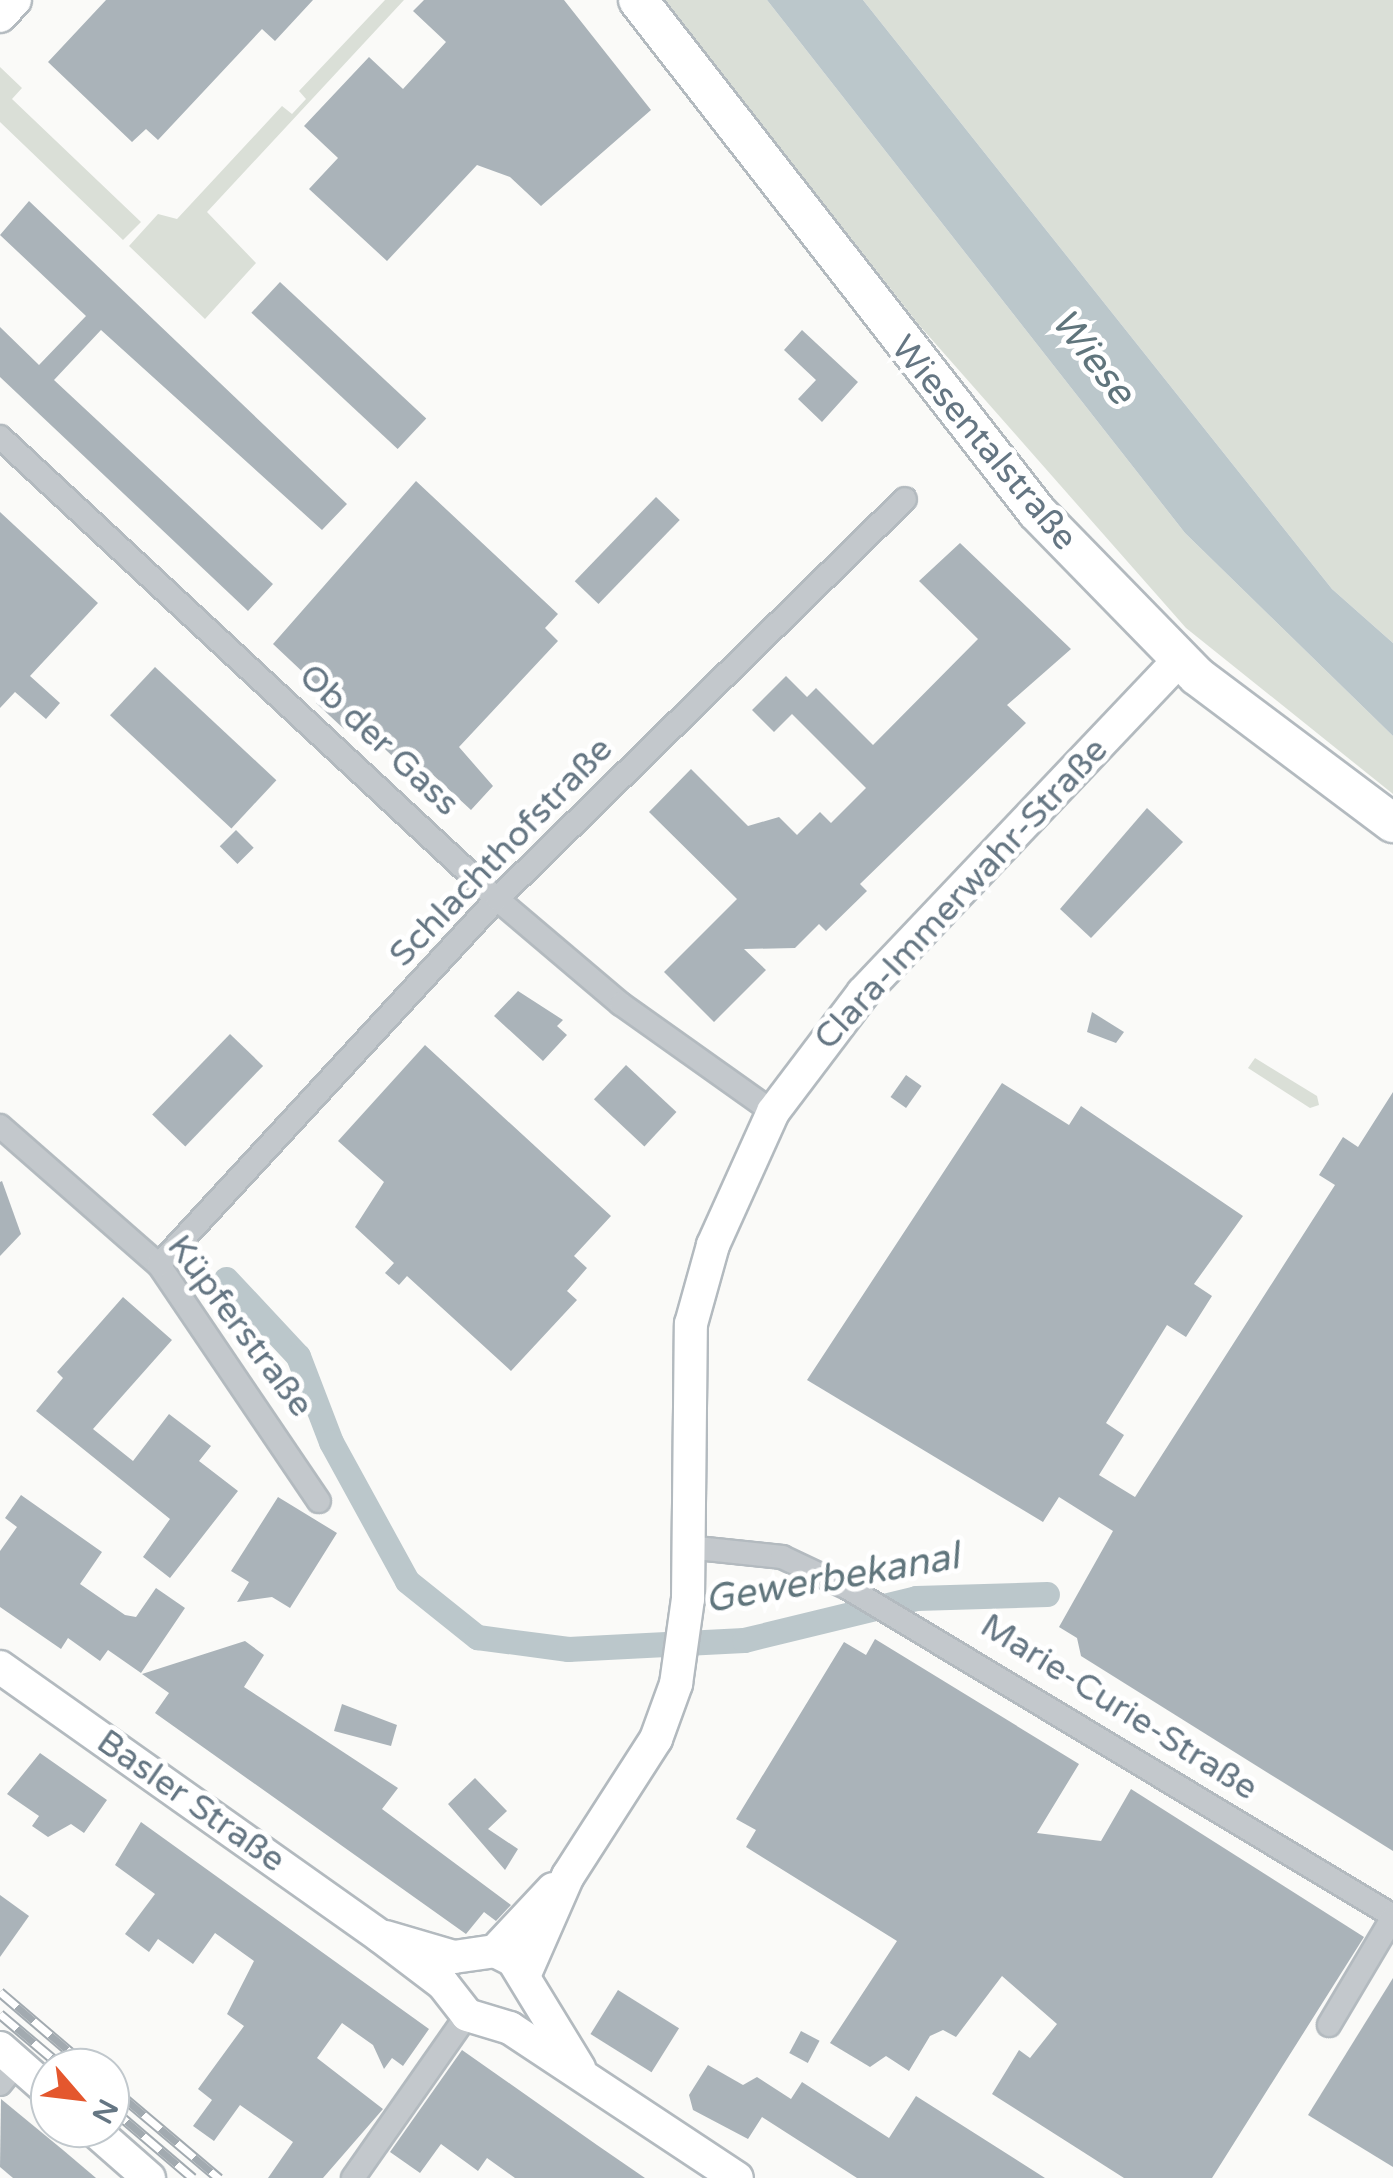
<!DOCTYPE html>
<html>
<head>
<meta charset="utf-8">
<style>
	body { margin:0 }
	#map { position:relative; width:1393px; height:2178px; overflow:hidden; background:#fafaf8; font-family:"Varela Round",sans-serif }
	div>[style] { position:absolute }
	.green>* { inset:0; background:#dadfd7 }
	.water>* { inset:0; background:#bbc7cb }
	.canal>* { height:25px; margin:-12.5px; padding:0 12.5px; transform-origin:12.5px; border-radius:12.5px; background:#bbc7cb }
	.building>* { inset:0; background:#aab3b9; transform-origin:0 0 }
	.roads { filter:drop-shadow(2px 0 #b3babf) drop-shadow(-2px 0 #b3babf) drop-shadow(0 2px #b3babf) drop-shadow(0 -2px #b3babf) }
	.street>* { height:22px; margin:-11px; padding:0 11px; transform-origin:11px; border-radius:11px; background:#c3c8cc }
	.secondary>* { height:32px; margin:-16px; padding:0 16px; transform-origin:16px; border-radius:16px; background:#fff }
	.primary>* { height:38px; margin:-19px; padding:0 19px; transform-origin:19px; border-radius:19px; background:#fff }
	.rail>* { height:11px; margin-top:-5.5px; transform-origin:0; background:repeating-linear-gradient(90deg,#fff 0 22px,#a2aab0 0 44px); box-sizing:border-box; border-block:2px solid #a2aab0 }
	span { translate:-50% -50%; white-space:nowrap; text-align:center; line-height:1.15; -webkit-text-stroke:10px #fff; paint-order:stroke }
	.street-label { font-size:35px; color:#657683 }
	.water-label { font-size:38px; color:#60757c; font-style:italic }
	.north { position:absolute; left:30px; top:2048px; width:100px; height:100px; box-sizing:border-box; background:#fff; border:2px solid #c1c8cd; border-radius:50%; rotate:118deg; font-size:28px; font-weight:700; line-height:40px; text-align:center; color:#657683 }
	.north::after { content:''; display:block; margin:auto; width:35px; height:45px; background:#e4572e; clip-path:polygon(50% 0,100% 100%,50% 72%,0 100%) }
</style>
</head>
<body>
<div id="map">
	<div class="green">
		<div style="clip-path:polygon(385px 0,404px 0,207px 212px,256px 263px,205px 319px,129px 246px,158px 214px,177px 219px,282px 106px,292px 114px,306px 99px,299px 91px)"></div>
		<div style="clip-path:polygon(664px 0,767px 0,1185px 533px,1393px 736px,1393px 794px,1186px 628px,919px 325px)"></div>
		<div style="clip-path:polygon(863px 0,1393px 0,1393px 643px,1332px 589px)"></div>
		<div style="clip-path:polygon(0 67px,22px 88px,12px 99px,141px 222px,123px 240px,0 122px)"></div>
		<div style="clip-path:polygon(1255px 1058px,1317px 1096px,1319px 1105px,1310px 1108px,1248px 1068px)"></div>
	</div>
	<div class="water">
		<div style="clip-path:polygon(767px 0,863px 0,1332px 589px,1393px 643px,1393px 736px,1185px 533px)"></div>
	</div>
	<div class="canal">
		<div style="left:226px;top:1279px;width:105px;rotate:46.9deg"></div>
		<div style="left:298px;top:1356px;width:92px;rotate:69deg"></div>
		<div style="left:331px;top:1442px;width:158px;rotate:61.3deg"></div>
		<div style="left:407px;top:1581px;width:90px;rotate:38.7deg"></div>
		<div style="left:477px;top:1637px;width:92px;rotate:7.5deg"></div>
		<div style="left:568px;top:1649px;width:176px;rotate:-2.9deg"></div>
		<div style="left:744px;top:1640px;width:177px;rotate:-13.7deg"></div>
		<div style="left:916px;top:1598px;width:131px;rotate:-1.7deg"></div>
	</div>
	<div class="building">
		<div style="clip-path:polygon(106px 0,313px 0,275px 41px,262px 29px,158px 140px,146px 129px,132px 142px,48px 62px)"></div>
		<div style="clip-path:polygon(424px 0,564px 0,651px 110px,541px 206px,510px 177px,477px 165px,387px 261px,309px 189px,338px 158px,304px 126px,369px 57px,403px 89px,446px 42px,413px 11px)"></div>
		<div style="clip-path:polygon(29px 201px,347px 504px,322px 530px,101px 330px,54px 380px,273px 584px,248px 611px,0 377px,0 327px,39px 365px,86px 316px,0 235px)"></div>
		<div style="left:280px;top:282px;width:200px;height:42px;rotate:43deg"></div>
		<div style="clip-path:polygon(802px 330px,858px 382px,822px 422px,798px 399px,816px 380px,784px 350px)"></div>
		<div style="clip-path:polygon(416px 481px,558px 614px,545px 628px,558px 641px,459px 747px,493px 786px,471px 810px,431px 773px,421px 783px,353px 719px,344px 729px,316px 703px,325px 693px,273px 644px)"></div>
		<div style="left:656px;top:497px;width:33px;height:117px;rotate:44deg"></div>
		<div style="clip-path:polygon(0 512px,98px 603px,30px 676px,60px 703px,46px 719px,15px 692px,0 708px)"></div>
		<div style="clip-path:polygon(960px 543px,1071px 649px,1007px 705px,1026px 723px,860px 884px,867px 891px,826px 931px,819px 924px,795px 948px,744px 949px,766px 970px,714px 1022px,664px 972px,737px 899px,649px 812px,691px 769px,748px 826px,779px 817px,797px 835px,820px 812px,831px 823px,866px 788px,792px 714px,774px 732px,752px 710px,786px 676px,807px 697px,816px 688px,873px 745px,978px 639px,919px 581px)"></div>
		<div style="left:155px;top:667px;width:166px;height:66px;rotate:43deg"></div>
		<div style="clip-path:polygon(1147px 808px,1183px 842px,1091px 938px,1060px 909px)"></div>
		<div style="left:236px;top:830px;width:25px;height:23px;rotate:45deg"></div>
		<div style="clip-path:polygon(518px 991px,563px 1020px,557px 1026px,567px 1035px,543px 1061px,494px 1016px)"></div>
		<div style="clip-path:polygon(1092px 1012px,1124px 1032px,1116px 1043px,1087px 1032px)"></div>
		<div style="left:230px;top:1034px;width:46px;height:112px;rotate:44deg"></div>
		<div style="clip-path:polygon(425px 1045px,611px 1216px,574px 1256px,587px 1268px,567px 1291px,577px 1300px,511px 1371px,407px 1276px,399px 1285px,385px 1273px,394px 1263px,355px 1227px,384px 1182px,338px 1141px)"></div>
		<div style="left:626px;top:1065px;width:69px;height:47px;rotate:43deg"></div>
		<div style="left:906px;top:1075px;width:19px;height:27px;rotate:35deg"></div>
		<div style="clip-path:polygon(1002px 1083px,1069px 1125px,1081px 1106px,1243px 1216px,1194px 1284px,1212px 1296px,1186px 1337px,1167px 1325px,1106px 1423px,1124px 1435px,1099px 1475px,1135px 1497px,1335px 1185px,1319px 1175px,1343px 1137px,1358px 1147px,1393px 1092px,1393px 1851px,1081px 1656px,1077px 1638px,1059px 1627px,1113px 1531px,1059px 1497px,1043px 1522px,807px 1380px)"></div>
		<div style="clip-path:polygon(2px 1181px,21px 1234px,0 1256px,0 1182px)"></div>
		<div style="clip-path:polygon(123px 1297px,172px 1340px,93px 1429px,133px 1461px,169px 1414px,211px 1446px,199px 1461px,238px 1491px,170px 1578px,143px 1557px,170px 1519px,36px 1411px,63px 1378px,57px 1372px)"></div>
		<div style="clip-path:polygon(21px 1495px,102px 1552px,80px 1584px,125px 1615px,136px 1617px,156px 1588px,185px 1608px,141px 1673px,108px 1650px,100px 1661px,68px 1638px,61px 1649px,0 1607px,0 1551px,17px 1527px,5px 1518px)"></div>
		<div style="clip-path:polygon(278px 1497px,337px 1533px,290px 1608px,272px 1597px,237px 1602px,249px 1582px,231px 1571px)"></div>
		<div style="clip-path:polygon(875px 1639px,1079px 1764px,1037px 1833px,1101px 1841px,1131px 1789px,1364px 1937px,1212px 2178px,1124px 2178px,992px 2094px,1019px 2050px,1030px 2058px,1057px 2024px,1002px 1976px,956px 2037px,943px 2030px,930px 2036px,909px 2071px,886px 2056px,870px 2067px,830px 2043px,897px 1941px,746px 1847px,756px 1830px,736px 1819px,844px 1642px,866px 1655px)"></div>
		<div style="clip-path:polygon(245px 1641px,264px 1655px,244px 1687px,398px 1788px,382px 1809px,511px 1905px,496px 1921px,484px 1912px,466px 1934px,155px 1713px,169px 1693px,142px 1674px)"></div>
		<div style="clip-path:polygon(342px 1704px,397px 1725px,391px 1746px,334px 1731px)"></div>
		<div style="clip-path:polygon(40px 1753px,107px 1800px,84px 1833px,71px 1824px,48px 1837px,32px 1826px,39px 1816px,7px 1794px)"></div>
		<div style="clip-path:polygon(475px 1778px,507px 1811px,488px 1829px,518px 1849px,505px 1870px,448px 1804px)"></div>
		<div style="clip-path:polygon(141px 1822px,429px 2029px,403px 2066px,392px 2058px,384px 2069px,373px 2045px,342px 2023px,317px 2058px,383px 2109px,323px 2178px,268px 2178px,293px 2142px,240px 2105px,214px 2141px,193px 2126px,212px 2100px,198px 2089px,244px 2026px,227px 2014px,254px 1961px,215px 1933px,193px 1964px,158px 1939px,149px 1952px,125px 1934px,155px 1894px,115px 1865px)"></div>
		<div style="clip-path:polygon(0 1895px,29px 1916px,0 1957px)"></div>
		<div style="clip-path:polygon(1393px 1978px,1393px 2167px,1308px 2115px)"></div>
		<div style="left:618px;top:1990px;width:72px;height:52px;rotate:32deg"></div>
		<div style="left:801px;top:2031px;width:21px;height:25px;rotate:28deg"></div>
		<div style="clip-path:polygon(462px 2050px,597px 2145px,645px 2178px,515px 2178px,487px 2158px,478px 2171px,441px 2144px,420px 2173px,390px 2152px)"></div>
		<div style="clip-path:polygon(708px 2065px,743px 2085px,757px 2077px,791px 2099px,802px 2082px,889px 2138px,916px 2096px,1045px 2178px,857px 2178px,762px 2117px,748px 2139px,693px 2110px,689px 2095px)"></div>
		<div style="clip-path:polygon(1px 2099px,63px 2150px,96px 2178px,13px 2178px,0 2167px)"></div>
	</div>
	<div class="roads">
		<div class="street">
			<div style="left:0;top:437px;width:679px;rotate:42.91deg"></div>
			<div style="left:497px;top:899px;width:162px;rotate:40.3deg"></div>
			<div style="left:621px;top:1004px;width:186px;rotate:35.4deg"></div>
			<div style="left:0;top:1126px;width:211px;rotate:41.2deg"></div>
			<div style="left:159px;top:1265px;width:285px;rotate:55.9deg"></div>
			<div style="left:159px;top:1265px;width:498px;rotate:-47.3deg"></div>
			<div style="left:497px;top:899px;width:571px;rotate:-44.43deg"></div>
			<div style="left:687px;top:1547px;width:96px;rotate:6deg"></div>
			<div style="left:782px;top:1557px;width:73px;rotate:25.2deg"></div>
			<div style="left:848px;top:1588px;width:636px;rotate:31.04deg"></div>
			<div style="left:1329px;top:2025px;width:126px;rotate:-59.3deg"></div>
			<div style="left:0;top:2084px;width:27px;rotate:-51deg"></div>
			<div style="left:353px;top:2178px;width:199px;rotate:-55deg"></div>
		</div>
		<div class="secondary">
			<div style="left:0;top:16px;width:22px;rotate:-47deg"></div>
			<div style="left:0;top:1667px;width:466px;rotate:35.3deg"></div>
			<div style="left:380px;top:1936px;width:79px;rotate:37.3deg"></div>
			<div style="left:443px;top:1984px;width:39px;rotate:52deg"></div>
			<div style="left:467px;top:2015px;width:45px;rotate:16.8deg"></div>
			<div style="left:510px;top:2028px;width:272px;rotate:33.5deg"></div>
			<div style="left:386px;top:1937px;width:71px;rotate:16.4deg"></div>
			<div style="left:454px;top:1957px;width:41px;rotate:-8.3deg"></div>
			<div style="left:495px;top:1951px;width:20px;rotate:27deg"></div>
			<div style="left:513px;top:1960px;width:127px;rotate:58.6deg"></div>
			<div style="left:495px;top:1951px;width:85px;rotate:-46.9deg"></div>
			<div style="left:524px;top:1976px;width:109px;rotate:-66.3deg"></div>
			<div style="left:568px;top:1876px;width:163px;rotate:-57.3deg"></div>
			<div style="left:656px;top:1739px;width:59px;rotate:-70deg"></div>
			<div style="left:676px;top:1684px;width:86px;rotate:-82deg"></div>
			<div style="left:688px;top:1599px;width:275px;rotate:-89.4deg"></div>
			<div style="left:691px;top:1324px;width:82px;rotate:-74.4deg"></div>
			<div style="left:713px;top:1245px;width:146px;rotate:-65.7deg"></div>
			<div style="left:773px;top:1112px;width:149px;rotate:-52.9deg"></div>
			<div style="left:863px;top:993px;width:459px;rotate:-46.5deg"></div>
			<div style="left:0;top:2048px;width:67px;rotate:41.3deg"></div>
			<div style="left:92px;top:2128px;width:76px;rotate:41.3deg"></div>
		</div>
		<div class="primary">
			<div style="left:638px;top:0;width:649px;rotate:52.07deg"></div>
			<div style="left:1037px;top:512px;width:229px;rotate:45.7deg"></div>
			<div style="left:1197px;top:676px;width:245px;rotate:36.9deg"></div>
		</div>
	</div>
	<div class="rail">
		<div style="left:0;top:1992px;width:117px;rotate:40.5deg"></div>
		<div style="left:0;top:2014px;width:84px;rotate:40.2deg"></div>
		<div style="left:110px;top:2086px;width:143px;rotate:40.2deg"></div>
		<div style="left:110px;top:2107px;width:109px;rotate:40.5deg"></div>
	</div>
	<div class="street-label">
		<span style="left:984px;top:443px;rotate:50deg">Wiesentalstraße</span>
		<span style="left:379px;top:740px;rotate:43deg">Ob der Gass</span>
		<span style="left:501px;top:852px;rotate:-46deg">Schlachthofstraße</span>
		<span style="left:961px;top:894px;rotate:-47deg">Clara-Immerwahr-Straße</span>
		<span style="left:240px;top:1326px;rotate:53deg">Küpferstraße</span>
		<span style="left:1119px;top:1707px;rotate:32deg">Marie-Curie-Straße</span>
		<span style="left:191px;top:1801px;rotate:35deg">Basler Straße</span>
	</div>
	<div class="water-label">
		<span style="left:1092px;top:357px;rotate:52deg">Wiese</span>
		<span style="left:832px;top:1579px;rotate:-10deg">Gewerbekanal</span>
	</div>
	<div class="north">N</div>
</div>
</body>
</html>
